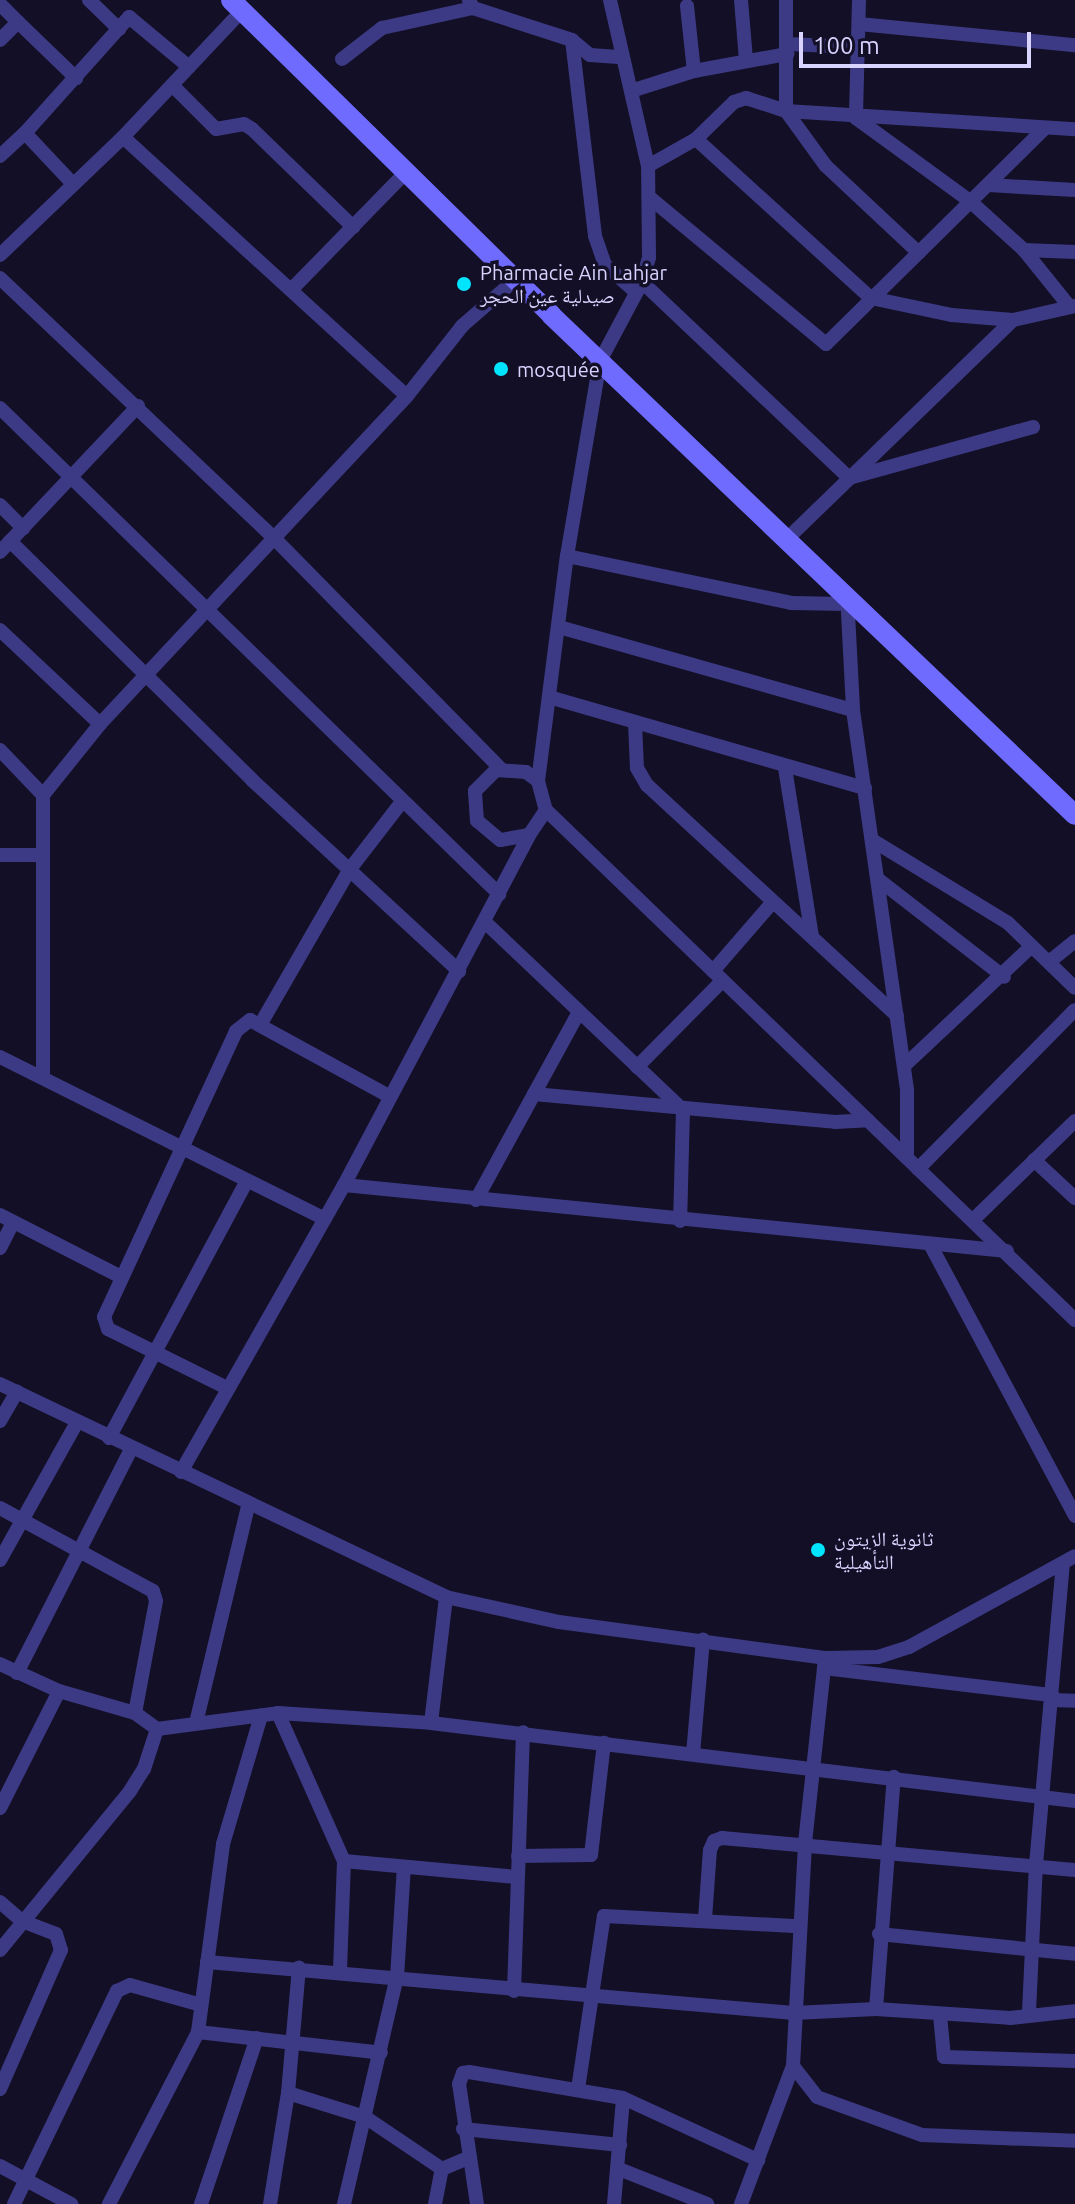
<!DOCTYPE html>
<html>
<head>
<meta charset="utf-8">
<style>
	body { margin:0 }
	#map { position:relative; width:1075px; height:2204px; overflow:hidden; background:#130f26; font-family:Ubuntu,"Noto Naskh Arabic",sans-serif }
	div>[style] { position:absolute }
	.minor>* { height:14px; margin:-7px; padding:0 7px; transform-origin:7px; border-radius:7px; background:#3d3a85 }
	.secondary>* { height:20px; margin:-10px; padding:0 10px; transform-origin:10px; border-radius:10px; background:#6f6bff }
	.dots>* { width:22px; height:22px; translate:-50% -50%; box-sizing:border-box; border:4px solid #130f26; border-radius:50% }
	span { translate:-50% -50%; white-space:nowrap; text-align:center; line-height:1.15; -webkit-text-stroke:7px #130f26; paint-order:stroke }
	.poi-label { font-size:20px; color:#d9d4ff }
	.left { translate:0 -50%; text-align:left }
	.scale { position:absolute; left:799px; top:32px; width:232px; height:36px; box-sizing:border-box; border:4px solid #d9d4ff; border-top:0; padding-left:10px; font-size:24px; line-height:28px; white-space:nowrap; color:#d9d4ff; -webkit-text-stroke:6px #130f26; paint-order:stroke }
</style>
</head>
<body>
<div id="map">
	<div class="minor">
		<div style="left:89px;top:0;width:42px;rotate:44deg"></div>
		<div style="left:469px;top:0;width:9px;rotate:63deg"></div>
		<div style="left:473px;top:8px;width:104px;rotate:17.9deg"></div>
		<div style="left:572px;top:40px;width:23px;rotate:40deg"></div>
		<div style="left:590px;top:55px;width:32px;rotate:4deg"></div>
		<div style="left:741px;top:0;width:60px;rotate:85.2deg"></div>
		<div style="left:786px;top:0;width:111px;rotate:90deg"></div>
		<div style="left:786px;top:111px;width:68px;rotate:54deg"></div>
		<div style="left:826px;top:166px;width:127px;rotate:43.1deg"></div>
		<div style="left:859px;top:0;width:118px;rotate:91.5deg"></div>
		<div style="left:856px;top:118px;width:142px;rotate:36.1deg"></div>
		<div style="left:971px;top:202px;width:72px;rotate:42.2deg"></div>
		<div style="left:1024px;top:250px;width:72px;rotate:51.2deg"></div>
		<div style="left:0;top:4px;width:25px;rotate:45deg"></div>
		<div style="left:687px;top:6px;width:65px;rotate:83.9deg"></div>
		<div style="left:859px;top:24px;width:217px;rotate:5.6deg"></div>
		<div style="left:0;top:40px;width:25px;rotate:-45deg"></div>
		<div style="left:18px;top:22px;width:81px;rotate:44deg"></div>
		<div style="left:572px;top:40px;width:197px;rotate:83.3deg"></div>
		<div style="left:595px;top:236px;width:31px;rotate:71deg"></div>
		<div style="left:605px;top:265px;width:41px;rotate:41.1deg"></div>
		<div style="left:787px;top:44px;width:68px;rotate:2.5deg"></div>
		<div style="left:342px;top:59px;width:51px;rotate:-37.8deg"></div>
		<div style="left:382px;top:28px;width:93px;rotate:-12.4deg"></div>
		<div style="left:172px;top:85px;width:62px;rotate:45deg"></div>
		<div style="left:216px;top:129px;width:28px;rotate:-10deg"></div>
		<div style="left:244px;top:124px;width:9px;rotate:32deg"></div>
		<div style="left:252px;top:129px;width:141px;rotate:44.1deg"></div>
		<div style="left:631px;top:91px;width:66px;rotate:-17.6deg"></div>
		<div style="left:694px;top:71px;width:95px;rotate:-10.4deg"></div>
		<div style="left:123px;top:137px;width:384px;rotate:42.4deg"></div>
		<div style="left:696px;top:139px;width:236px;rotate:42.3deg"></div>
		<div style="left:871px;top:298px;width:83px;rotate:11.9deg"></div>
		<div style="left:952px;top:315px;width:61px;rotate:4.7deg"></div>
		<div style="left:1013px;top:320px;width:64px;rotate:-12.7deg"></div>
		<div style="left:0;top:156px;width:34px;rotate:-43deg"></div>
		<div style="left:648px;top:166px;width:55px;rotate:-29.4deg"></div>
		<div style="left:696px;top:139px;width:53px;rotate:-44.2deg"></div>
		<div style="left:734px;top:102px;width:13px;rotate:-18deg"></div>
		<div style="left:746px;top:98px;width:42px;rotate:18deg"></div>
		<div style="left:786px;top:111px;width:290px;rotate:3.6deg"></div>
		<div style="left:73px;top:184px;width:70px;rotate:-133.3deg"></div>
		<div style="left:25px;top:133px;width:156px;rotate:-48.1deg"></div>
		<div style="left:129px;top:17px;width:78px;rotate:39.8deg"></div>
		<div style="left:988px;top:185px;width:87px;rotate:3.3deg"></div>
		<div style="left:649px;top:197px;width:230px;rotate:39.7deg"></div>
		<div style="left:826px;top:344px;width:308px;rotate:-44.6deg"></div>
		<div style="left:1024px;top:250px;width:51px;rotate:2.2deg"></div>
		<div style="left:0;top:255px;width:170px;rotate:-43.8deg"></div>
		<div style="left:123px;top:137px;width:172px;rotate:-46.7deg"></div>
		<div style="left:0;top:278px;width:378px;rotate:43.5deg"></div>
		<div style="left:274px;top:538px;width:325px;rotate:45.5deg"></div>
		<div style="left:642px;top:282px;width:285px;rotate:43.4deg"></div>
		<div style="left:849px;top:478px;width:191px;rotate:-15.5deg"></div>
		<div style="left:291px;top:290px;width:165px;rotate:-45.7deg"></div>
		<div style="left:0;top:408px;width:697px;rotate:44.24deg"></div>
		<div style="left:0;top:505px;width:33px;rotate:45deg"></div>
		<div style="left:789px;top:537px;width:312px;rotate:-44.1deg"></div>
		<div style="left:10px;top:541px;width:340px;rotate:44.6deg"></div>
		<div style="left:252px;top:780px;width:282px;rotate:42.7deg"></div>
		<div style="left:0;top:552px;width:201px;rotate:-46.6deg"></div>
		<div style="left:567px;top:556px;width:229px;rotate:11.8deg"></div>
		<div style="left:791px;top:603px;width:56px;rotate:1deg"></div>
		<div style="left:847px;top:594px;width:116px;rotate:87deg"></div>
		<div style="left:853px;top:710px;width:384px;rotate:81.9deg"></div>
		<div style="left:907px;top:1090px;width:68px;rotate:90deg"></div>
		<div style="left:559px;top:627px;width:305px;rotate:15.8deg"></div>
		<div style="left:0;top:630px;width:137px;rotate:43.2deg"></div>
		<div style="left:549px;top:697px;width:329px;rotate:16.1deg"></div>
		<div style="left:635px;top:723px;width:45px;rotate:87.5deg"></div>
		<div style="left:637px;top:768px;width:20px;rotate:60deg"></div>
		<div style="left:647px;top:785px;width:340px;rotate:42.7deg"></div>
		<div style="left:0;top:750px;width:62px;rotate:46.3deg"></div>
		<div style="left:785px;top:768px;width:171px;rotate:80.9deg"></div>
		<div style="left:538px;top:781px;width:227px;rotate:-82.7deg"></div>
		<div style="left:567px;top:556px;width:198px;rotate:-80.4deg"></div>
		<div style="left:600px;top:361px;width:89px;rotate:-62deg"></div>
		<div style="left:642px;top:282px;width:26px;rotate:-74deg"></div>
		<div style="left:649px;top:257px;width:91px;rotate:-90.6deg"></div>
		<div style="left:648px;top:166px;width:170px;rotate:-102.9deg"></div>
		<div style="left:546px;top:810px;width:30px;rotate:124deg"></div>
		<div style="left:529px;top:835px;width:29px;rotate:170deg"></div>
		<div style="left:500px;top:840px;width:30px;rotate:-140deg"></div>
		<div style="left:477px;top:821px;width:30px;rotate:-94deg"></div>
		<div style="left:475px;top:791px;width:30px;rotate:-45deg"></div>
		<div style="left:496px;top:770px;width:30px;rotate:4deg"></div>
		<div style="left:526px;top:772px;width:15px;rotate:37deg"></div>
		<div style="left:538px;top:781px;width:30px;rotate:75deg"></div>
		<div style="left:546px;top:810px;width:735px;rotate:43.95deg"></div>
		<div style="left:872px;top:840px;width:159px;rotate:31.4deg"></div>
		<div style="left:1008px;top:923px;width:93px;rotate:44.1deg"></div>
		<div style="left:0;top:855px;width:43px"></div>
		<div style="left:879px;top:880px;width:158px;rotate:37.8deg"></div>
		<div style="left:486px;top:923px;width:272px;rotate:43.5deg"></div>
		<div style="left:683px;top:1110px;width:111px;rotate:91.5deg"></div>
		<div style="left:1049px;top:962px;width:33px;rotate:-39deg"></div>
		<div style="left:713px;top:971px;width:89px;rotate:-49.1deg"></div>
		<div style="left:260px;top:1025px;width:180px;rotate:-60deg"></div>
		<div style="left:350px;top:869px;width:83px;rotate:-52.3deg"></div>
		<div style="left:0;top:1057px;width:361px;rotate:26.5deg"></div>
		<div style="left:904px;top:1066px;width:175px;rotate:-43.2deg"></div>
		<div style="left:637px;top:1067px;width:121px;rotate:-45.3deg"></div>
		<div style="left:43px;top:1077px;width:282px;rotate:-90deg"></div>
		<div style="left:43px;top:795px;width:91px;rotate:-51.2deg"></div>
		<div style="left:100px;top:724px;width:449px;rotate:-46.9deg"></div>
		<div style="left:407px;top:396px;width:89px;rotate:-51.8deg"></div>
		<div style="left:462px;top:326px;width:72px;rotate:-41deg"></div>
		<div style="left:534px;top:1094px;width:302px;rotate:5.3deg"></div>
		<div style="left:835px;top:1122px;width:33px;rotate:-3deg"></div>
		<div style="left:1034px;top:1160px;width:56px;rotate:42.8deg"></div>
		<div style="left:918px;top:1169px;width:223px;rotate:-45.4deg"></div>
		<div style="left:344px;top:1185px;width:666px;rotate:5.68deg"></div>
		<div style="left:476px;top:1200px;width:214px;rotate:-61.3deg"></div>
		<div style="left:0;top:1215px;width:134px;rotate:27.1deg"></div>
		<div style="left:974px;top:1219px;width:141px;rotate:-44.1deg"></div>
		<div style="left:931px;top:1246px;width:306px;rotate:61.9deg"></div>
		<div style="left:0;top:1248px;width:29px;rotate:-63deg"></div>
		<div style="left:0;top:1384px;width:494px;rotate:25.5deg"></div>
		<div style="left:446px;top:1597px;width:116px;rotate:12.5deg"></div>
		<div style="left:559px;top:1622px;width:268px;rotate:7.7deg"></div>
		<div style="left:825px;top:1658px;width:53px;rotate:-1.1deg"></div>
		<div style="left:878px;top:1657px;width:33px;rotate:-18deg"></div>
		<div style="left:909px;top:1647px;width:189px;rotate:-28.7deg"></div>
		<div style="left:227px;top:1388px;width:133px;rotate:-153.6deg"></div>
		<div style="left:108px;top:1329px;width:13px;rotate:-108deg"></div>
		<div style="left:104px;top:1317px;width:315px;rotate:-65.2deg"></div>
		<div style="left:236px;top:1031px;width:18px;rotate:-38deg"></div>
		<div style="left:250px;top:1020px;width:158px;rotate:28.7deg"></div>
		<div style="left:0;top:1421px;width:34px;rotate:-60deg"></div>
		<div style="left:109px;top:1438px;width:292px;rotate:-61.8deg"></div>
		<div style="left:181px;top:1472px;width:330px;rotate:-60.4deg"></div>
		<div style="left:344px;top:1185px;width:396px;rotate:-62.1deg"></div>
		<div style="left:0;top:1508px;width:174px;rotate:28.5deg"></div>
		<div style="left:153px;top:1591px;width:10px;rotate:73deg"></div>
		<div style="left:156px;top:1601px;width:114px;rotate:100.6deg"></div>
		<div style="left:0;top:1560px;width:156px;rotate:-60.8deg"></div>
		<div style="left:0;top:1664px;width:65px;rotate:24.6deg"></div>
		<div style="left:59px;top:1691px;width:79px;rotate:16.1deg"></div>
		<div style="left:135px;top:1713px;width:27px;rotate:36deg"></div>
		<div style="left:157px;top:1729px;width:122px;rotate:-7.5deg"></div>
		<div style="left:278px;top:1713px;width:153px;rotate:3.7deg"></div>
		<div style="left:431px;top:1723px;width:649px;rotate:6.91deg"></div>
		<div style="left:824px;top:1668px;width:230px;rotate:6.8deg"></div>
		<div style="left:17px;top:1673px;width:251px;rotate:-63deg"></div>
		<div style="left:1051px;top:1700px;width:24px;rotate:2deg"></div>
		<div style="left:278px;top:1713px;width:162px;rotate:66deg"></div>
		<div style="left:344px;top:1861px;width:109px;rotate:92.1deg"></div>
		<div style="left:196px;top:1723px;width:223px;rotate:-76.5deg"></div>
		<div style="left:431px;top:1723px;width:127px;rotate:-83.2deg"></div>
		<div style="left:693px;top:1754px;width:115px;rotate:-85deg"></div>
		<div style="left:0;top:1808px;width:131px;rotate:-63.2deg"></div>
		<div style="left:518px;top:1856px;width:73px;rotate:-0.8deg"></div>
		<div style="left:591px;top:1855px;width:113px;rotate:-83.4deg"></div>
		<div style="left:344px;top:1861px;width:174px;rotate:5.3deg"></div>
		<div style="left:0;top:1902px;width:29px;rotate:41deg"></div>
		<div style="left:22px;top:1921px;width:36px;rotate:21deg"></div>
		<div style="left:56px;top:1934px;width:17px;rotate:73deg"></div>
		<div style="left:61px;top:1950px;width:152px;rotate:113.7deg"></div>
		<div style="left:705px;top:1919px;width:69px;rotate:-85.9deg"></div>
		<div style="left:710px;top:1850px;width:10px;rotate:-66deg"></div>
		<div style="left:714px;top:1841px;width:9px;rotate:-21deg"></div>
		<div style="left:722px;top:1838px;width:354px;rotate:5.2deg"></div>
		<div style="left:879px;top:1934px;width:197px;rotate:5.8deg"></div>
		<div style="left:0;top:1950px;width:205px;rotate:-50.7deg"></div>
		<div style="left:130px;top:1791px;width:26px;rotate:-58deg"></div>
		<div style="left:144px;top:1769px;width:42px;rotate:-72deg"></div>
		<div style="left:207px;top:1962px;width:589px;rotate:4.97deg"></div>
		<div style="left:794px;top:2013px;width:82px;rotate:-2.8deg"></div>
		<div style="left:876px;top:2009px;width:134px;rotate:3.8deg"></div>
		<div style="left:1010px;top:2018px;width:65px;rotate:-6.1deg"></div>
		<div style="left:514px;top:1991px;width:259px;rotate:-88deg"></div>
		<div style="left:876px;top:2009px;width:233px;rotate:-85.6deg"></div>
		<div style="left:1029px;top:2012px;width:147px;rotate:-87.3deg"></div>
		<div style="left:1036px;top:1865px;width:303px;rotate:-84.9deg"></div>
		<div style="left:940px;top:2015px;width:42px;rotate:84.6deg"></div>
		<div style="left:944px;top:2057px;width:131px;rotate:1.7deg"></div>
		<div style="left:198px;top:2032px;width:184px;rotate:6.5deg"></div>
		<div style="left:793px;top:2066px;width:39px;rotate:52deg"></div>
		<div style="left:817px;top:2097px;width:112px;rotate:19.9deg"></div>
		<div style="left:922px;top:2135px;width:153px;rotate:2.2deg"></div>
		<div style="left:578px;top:2089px;width:175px;rotate:-81.5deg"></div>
		<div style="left:604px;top:1916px;width:194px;rotate:3deg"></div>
		<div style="left:288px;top:2093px;width:81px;rotate:17.3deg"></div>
		<div style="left:365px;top:2117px;width:93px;rotate:34deg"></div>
		<div style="left:463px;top:2129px;width:158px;rotate:5.8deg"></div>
		<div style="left:0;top:2166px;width:81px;rotate:28.2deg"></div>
		<div style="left:619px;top:2169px;width:95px;rotate:21.7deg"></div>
		<div style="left:14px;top:2204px;width:237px;rotate:-64.2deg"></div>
		<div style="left:117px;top:1991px;width:14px;rotate:-25deg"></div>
		<div style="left:130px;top:1985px;width:74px;rotate:15.7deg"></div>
		<div style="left:109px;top:2204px;width:194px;rotate:-62.6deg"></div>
		<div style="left:198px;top:2032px;width:190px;rotate:-82.4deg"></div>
		<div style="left:223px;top:1844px;width:134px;rotate:-73.5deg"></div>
		<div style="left:201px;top:2204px;width:175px;rotate:-71.4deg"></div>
		<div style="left:270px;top:2204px;width:112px;rotate:-80.8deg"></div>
		<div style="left:288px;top:2093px;width:126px;rotate:-85deg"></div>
		<div style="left:344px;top:2204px;width:233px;rotate:-76.9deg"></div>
		<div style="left:397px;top:1977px;width:110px;rotate:-86.4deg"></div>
		<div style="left:435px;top:2204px;width:36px;rotate:-79deg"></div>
		<div style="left:442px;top:2169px;width:30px;rotate:-23deg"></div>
		<div style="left:477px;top:2204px;width:121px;rotate:-98.5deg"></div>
		<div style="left:459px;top:2084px;width:12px;rotate:-70deg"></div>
		<div style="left:463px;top:2073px;width:6px;rotate:-9deg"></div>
		<div style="left:469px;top:2072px;width:156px;rotate:9.6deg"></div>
		<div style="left:623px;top:2098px;width:149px;rotate:24.7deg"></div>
		<div style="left:614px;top:2204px;width:106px;rotate:-85.1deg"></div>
		<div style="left:741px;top:2204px;width:147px;rotate:-69.4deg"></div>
		<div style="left:793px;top:2066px;width:223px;rotate:-86.9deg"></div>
		<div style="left:805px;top:1843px;width:186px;rotate:-83.8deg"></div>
	</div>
	<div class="secondary">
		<div style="left:231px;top:0;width:449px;rotate:44.5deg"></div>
		<div style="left:551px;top:315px;width:724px;rotate:43.66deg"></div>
	</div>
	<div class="dots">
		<div style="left:464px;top:284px;background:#00e5ff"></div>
		<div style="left:501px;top:369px;background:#00e5ff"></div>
		<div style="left:818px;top:1550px;background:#00e5ff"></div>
	</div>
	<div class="poi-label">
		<span class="left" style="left:480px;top:284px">Pharmacie Ain Lahjar<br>صيدلية عين الحجر</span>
		<span class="left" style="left:517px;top:369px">mosquée</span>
		<span class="left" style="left:834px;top:1550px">ثانوية الزيتون<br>التأهيلية</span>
	</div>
	<div class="scale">100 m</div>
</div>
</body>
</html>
